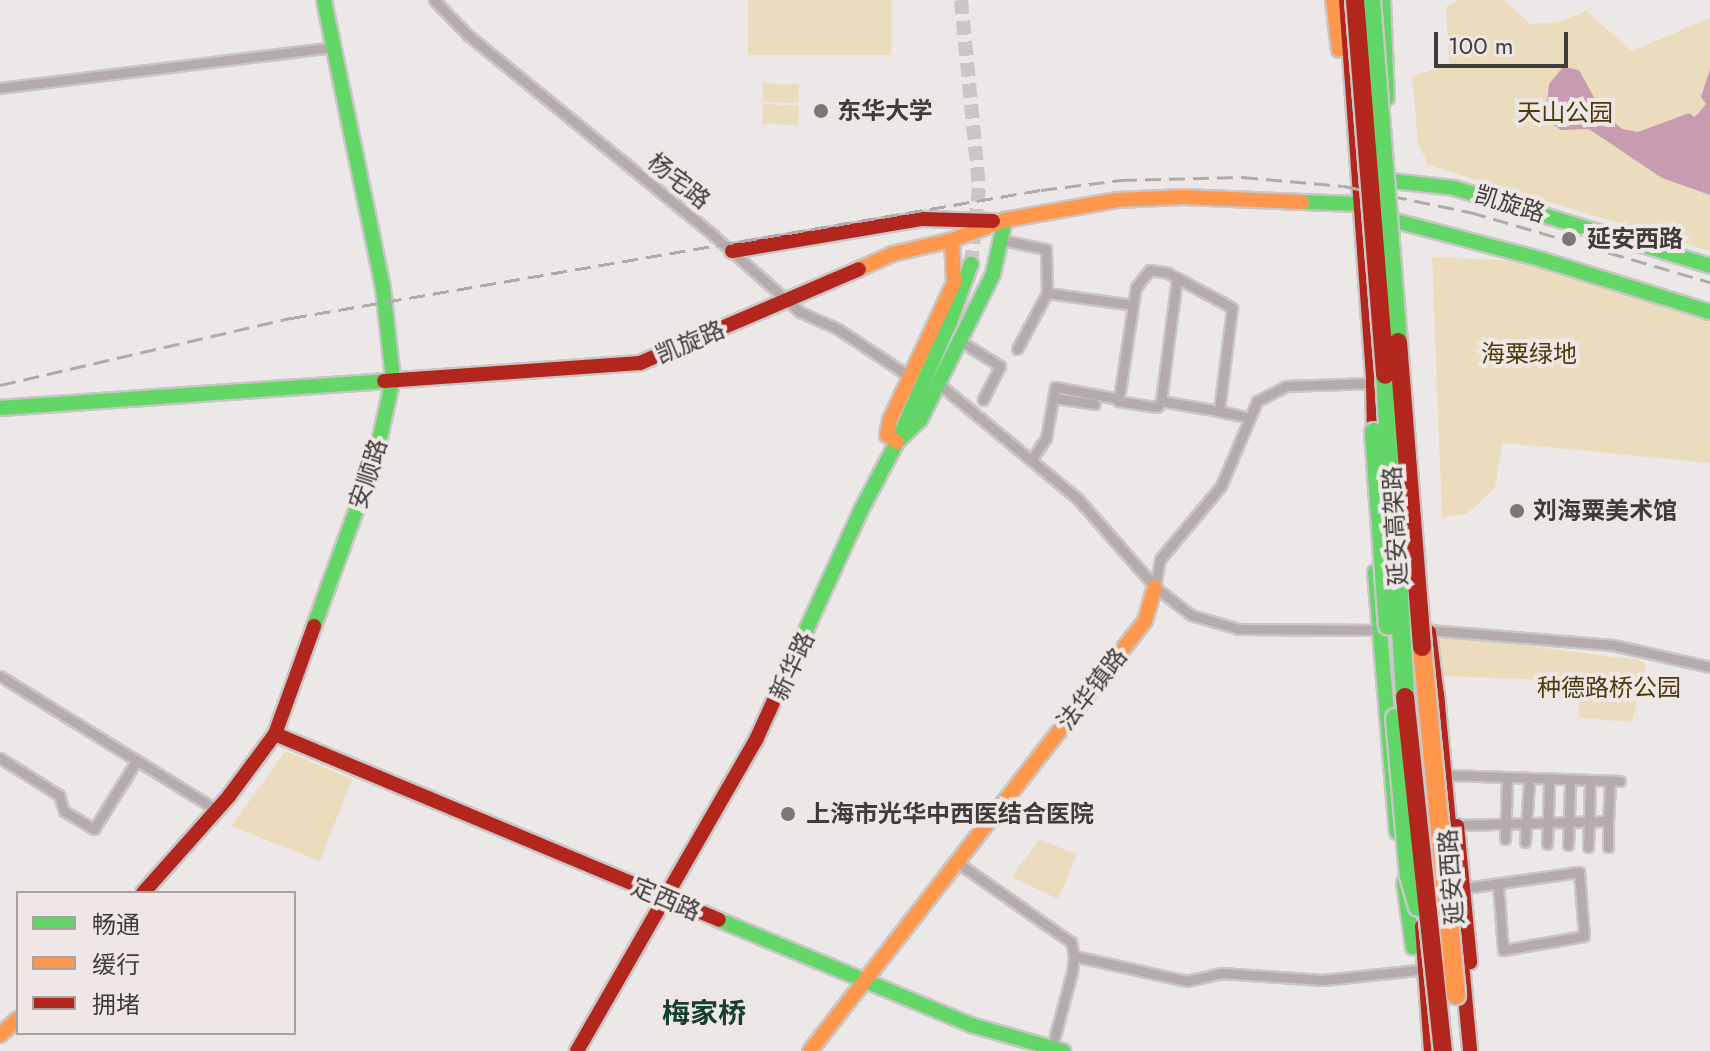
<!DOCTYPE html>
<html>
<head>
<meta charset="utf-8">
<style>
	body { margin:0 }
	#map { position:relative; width:1710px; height:1051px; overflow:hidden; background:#ece8e7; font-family:Jost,"Noto Sans SC",sans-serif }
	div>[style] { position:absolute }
	.green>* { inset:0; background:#ebdcbd; transform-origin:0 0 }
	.water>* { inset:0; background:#c89cb0 }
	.secondary-tunnel>* { height:14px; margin-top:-7px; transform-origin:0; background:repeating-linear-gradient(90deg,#c9c6c5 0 14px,transparent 0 21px) }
	.roads { filter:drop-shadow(2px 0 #c9c6c5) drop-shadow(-2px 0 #c9c6c5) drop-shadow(0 2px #c9c6c5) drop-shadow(0 -2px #c9c6c5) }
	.street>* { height:9px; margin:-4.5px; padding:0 4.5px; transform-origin:4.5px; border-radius:4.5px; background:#b5abac }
	.fast>* { height:14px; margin:-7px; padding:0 7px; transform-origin:7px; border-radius:7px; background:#63d668 }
	.slow>* { height:14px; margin:-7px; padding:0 7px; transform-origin:7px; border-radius:7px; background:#ff974d }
	.jam>* { height:14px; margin:-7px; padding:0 7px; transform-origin:7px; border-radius:7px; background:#b3261e }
	.rail>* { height:3px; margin-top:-1.5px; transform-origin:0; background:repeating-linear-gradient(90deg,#b0abab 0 16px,transparent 0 24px) }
	.bridges { filter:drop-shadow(2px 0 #c9c6c5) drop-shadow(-2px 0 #c9c6c5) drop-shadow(0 2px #c9c6c5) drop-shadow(0 -2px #c9c6c5) }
	.fast-bridge>* { height:18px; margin:-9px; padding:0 9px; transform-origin:9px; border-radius:9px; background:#63d668 }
	.slow-bridge>* { height:18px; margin:-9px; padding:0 9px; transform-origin:9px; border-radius:9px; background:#ff974d }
	.jam-bridge>* { height:18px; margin:-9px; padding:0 9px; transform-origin:9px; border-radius:9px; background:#b3261e }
	.dots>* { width:22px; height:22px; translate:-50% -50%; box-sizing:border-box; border:4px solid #eee7e5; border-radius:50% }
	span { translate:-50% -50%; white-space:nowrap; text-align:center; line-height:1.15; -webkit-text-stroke:8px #eee7e5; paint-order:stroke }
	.poi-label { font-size:24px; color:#3f3c3b; font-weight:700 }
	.left { translate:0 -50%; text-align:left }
	.park-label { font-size:24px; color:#4c3a08 }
	.street-label { font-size:24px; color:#3f3c3b }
	.quarter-label { font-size:28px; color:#14402c; font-weight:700 }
	.legend { position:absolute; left:16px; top:891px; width:280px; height:144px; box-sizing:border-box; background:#eee7e5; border:2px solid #a8a3a1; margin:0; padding:10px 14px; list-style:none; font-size:24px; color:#3f3c3b }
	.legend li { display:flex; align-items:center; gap:16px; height:40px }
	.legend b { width:40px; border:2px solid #a8a3a1 }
	.scale { position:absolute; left:1434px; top:32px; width:134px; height:36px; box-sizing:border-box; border:4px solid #3f3c3b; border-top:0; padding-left:10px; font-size:24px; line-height:28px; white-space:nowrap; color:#3f3c3b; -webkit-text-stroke:6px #eee7e5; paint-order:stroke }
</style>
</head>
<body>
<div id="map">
	<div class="green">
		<div style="left:748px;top:0;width:143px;height:55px"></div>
		<div style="clip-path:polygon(1458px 0,1504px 0,1530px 24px,1559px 22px,1586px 11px,1632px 51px,1710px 18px,1710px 251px,1428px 165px,1418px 142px,1412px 76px,1449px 65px,1446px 7px)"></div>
		<div style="left:763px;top:83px;width:36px;height:19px;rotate:2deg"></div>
		<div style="left:763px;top:104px;width:36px;height:20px;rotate:2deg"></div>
		<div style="clip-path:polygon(1432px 257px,1540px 262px,1710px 314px,1710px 463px,1502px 443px,1495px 488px,1467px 514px,1442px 518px)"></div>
		<div style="clip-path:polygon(1433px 634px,1639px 660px,1646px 664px,1632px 722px,1579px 718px,1579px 681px,1439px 676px)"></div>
		<div style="clip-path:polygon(286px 751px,352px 779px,320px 861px,231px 826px)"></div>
		<div style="clip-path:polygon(1039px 840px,1077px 854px,1058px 899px,1011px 877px)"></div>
	</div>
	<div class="water">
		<div style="clip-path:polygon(1563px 67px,1579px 70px,1601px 110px,1622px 129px,1638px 132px,1689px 113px,1694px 117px,1699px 113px,1706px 104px,1701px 97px,1710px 69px,1710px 195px,1662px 178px,1589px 129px,1561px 130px,1552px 124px,1546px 111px,1549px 84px)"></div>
	</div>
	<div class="secondary-tunnel">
		<div style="left:961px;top:0;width:189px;rotate:84.5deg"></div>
		<div style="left:979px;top:188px;width:76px;rotate:96deg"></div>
	</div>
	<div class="roads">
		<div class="street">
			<div style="left:434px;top:0;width:49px;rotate:45.8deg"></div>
			<div style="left:468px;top:35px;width:316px;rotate:39.2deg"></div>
			<div style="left:713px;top:235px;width:116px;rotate:41.5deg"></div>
			<div style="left:800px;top:312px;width:42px;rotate:24.1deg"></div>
			<div style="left:838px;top:329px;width:85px;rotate:33.5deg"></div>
			<div style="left:0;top:88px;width:337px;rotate:-7deg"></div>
			<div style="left:1002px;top:240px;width:45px;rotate:11.6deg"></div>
			<div style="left:1046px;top:249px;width:44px;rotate:88.7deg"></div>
			<div style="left:1133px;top:305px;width:18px;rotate:-81deg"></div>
			<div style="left:1136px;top:287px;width:22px;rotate:-51deg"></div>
			<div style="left:1150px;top:270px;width:18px;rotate:9deg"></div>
			<div style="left:1168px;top:273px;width:10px;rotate:29deg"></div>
			<div style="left:1177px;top:278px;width:51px;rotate:28.1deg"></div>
			<div style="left:1222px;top:302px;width:12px;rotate:31deg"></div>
			<div style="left:1232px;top:308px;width:104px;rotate:97.2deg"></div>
			<div style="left:1219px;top:411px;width:59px;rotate:-170.2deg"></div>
			<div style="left:1161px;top:401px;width:124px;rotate:-82.6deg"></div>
			<div style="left:960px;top:341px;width:47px;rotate:32deg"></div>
			<div style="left:1000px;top:366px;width:38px;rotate:117deg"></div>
			<div style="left:1017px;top:349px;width:64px;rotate:-61.8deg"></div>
			<div style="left:1047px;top:293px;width:87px;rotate:7.9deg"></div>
			<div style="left:1133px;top:305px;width:95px;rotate:98.5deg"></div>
			<div style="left:1119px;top:399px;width:65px;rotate:-169.4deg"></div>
			<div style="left:1055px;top:387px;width:52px;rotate:100deg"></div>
			<div style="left:1046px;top:438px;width:25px;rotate:124deg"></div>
			<div style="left:939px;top:384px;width:180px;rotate:39.6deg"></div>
			<div style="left:1078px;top:499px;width:117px;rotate:48.8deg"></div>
			<div style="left:1155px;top:587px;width:46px;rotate:37.9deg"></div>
			<div style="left:1191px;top:615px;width:50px;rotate:16.3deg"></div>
			<div style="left:1239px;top:629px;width:143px;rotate:0.4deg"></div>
			<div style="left:1054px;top:398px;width:41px;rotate:8.3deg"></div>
			<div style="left:1119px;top:399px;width:2px;rotate:117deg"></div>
			<div style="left:1118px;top:401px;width:39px;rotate:9deg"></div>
			<div style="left:1157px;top:407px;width:7px;rotate:-56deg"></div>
			<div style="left:1219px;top:411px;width:31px;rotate:13deg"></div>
			<div style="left:1155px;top:587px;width:28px;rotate:-80deg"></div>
			<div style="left:1160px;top:559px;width:95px;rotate:-50.1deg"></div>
			<div style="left:1221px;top:486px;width:92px;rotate:-67deg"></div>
			<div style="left:1257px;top:401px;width:33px;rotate:-27deg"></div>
			<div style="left:1286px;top:386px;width:87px;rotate:-2deg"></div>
			<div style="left:1428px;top:630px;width:186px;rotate:4.6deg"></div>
			<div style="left:1613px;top:645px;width:99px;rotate:12.8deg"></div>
			<div style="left:0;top:676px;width:255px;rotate:31.7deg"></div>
			<div style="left:0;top:758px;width:70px;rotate:32.1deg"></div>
			<div style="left:59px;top:795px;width:17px;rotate:73deg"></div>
			<div style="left:64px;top:811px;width:35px;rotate:31deg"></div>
			<div style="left:94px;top:829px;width:81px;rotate:-58.1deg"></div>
			<div style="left:1449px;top:775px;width:171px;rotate:2deg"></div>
			<div style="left:1457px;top:825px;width:151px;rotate:-1.5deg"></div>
			<div style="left:1608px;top:821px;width:34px;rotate:-87deg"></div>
			<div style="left:1505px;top:839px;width:57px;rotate:-88deg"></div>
			<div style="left:1525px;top:842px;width:58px;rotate:-86.1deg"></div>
			<div style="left:1547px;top:844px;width:59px;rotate:-88.1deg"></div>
			<div style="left:1568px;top:845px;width:61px;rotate:-88.1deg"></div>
			<div style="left:1588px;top:847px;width:62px;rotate:-88.2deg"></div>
			<div style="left:1608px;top:847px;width:26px;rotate:-90deg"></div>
			<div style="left:958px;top:863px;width:138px;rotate:35deg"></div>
			<div style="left:1071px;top:942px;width:14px;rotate:78deg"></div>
			<div style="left:1074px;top:956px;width:16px;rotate:97deg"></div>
			<div style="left:1072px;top:972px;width:82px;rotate:104.9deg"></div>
			<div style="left:1465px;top:888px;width:115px;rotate:-8deg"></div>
			<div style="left:1579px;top:872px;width:64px;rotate:85.5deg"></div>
			<div style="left:1584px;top:936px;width:82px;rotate:170.2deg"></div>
			<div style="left:1503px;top:950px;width:67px;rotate:-94.3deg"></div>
			<div style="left:1074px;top:956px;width:116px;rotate:12.5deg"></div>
			<div style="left:1187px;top:981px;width:35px;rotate:-13deg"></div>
			<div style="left:1221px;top:973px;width:102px;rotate:3.9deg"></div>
			<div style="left:1323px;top:980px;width:95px;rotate:-6.1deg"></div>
		</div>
		<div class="fast">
			<div style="left:1383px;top:0;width:98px;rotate:87.7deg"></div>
			<div style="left:1379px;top:190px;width:16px;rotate:-35deg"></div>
			<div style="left:1392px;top:181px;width:62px;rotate:6.4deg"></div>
			<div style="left:1454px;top:188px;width:268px;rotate:16.9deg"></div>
			<div style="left:1302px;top:202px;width:57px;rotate:2deg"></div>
			<div style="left:1359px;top:204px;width:37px;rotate:26deg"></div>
			<div style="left:1392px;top:220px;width:156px;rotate:14.8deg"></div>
			<div style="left:1543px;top:260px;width:175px;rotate:17.3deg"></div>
			<div style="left:0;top:408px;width:385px;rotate:-4deg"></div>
			<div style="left:897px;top:442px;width:32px;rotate:-44deg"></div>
			<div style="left:920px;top:420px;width:163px;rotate:-63.4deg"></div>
			<div style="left:993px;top:274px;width:55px;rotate:-77.5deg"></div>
			<div style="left:1375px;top:572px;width:261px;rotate:85.2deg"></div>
			<div style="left:314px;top:626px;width:181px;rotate:-70deg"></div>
			<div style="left:376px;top:456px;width:79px;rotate:-77.6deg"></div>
			<div style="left:393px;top:379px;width:92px;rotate:-96.3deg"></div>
			<div style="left:383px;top:288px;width:294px;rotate:-101.6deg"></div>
			<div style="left:781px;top:685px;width:192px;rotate:-65.4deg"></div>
			<div style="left:861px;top:510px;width:77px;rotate:-62.1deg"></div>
			<div style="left:897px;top:442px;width:131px;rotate:-66.2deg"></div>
			<div style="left:950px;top:322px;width:62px;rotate:-70.1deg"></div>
			<div style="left:1404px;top:883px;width:65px;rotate:82deg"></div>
			<div style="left:719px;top:920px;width:273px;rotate:22.6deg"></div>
			<div style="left:971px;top:1025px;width:96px;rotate:15.8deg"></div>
		</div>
		<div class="slow">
			<div style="left:1333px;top:0;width:50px;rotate:83.2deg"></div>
			<div style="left:859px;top:269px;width:36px;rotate:-24deg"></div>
			<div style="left:892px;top:254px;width:62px;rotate:-13.1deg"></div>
			<div style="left:952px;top:240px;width:57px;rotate:-20.7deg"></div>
			<div style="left:1005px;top:220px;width:114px;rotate:-10.1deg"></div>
			<div style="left:1117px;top:200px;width:66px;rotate:-2.6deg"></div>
			<div style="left:1183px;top:197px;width:119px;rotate:2.4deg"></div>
			<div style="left:897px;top:442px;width:12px;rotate:-145deg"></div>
			<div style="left:887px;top:435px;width:15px;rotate:-79deg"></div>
			<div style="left:890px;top:420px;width:151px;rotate:-65deg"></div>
			<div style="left:954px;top:283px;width:43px;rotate:-92.7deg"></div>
			<div style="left:0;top:1035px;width:24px;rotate:-42deg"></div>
			<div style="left:810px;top:1051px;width:545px;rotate:-52.08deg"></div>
			<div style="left:1145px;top:621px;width:35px;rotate:-74deg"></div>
		</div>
		<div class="jam">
			<div style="left:1346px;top:0;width:394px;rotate:85.9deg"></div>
			<div style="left:732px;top:251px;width:193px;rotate:-9.6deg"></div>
			<div style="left:922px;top:219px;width:71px;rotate:1.6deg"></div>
			<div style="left:384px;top:381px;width:257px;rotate:-4deg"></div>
			<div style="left:640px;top:363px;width:238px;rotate:-23.2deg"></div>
			<div style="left:1373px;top:383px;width:49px;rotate:88.8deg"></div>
			<div style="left:1429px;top:632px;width:73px;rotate:82.9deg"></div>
			<div style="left:1437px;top:694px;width:359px;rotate:84.7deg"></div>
			<div style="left:275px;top:734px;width:481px;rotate:22.7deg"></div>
			<div style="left:1457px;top:826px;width:137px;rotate:84.5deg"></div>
			<div style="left:143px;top:893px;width:130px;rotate:-48.4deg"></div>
			<div style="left:229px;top:796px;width:77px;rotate:-53.4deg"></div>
			<div style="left:275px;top:734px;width:115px;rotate:-70.1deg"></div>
			<div style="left:1422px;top:926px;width:125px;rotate:85.9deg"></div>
			<div style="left:577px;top:1051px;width:359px;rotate:-60.1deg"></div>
			<div style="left:756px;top:740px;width:60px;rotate:-65.6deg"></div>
		</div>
	</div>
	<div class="rail">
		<div style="left:0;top:385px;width:299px;rotate:-13deg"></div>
		<div style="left:291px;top:318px;width:761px;rotate:-9.69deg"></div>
		<div style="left:1041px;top:190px;width:81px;rotate:-7.1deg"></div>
		<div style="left:1121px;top:180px;width:121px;rotate:-1.4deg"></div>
		<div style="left:1242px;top:177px;width:102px;rotate:5deg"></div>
		<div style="left:1344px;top:186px;width:129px;rotate:11.7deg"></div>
		<div style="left:1470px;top:212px;width:250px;rotate:16.3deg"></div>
	</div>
	<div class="bridges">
		<div class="fast-bridge">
			<div style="left:1371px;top:0;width:343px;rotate:85.5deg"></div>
			<div style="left:1385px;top:375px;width:323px;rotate:86.4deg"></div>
			<div style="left:1374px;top:432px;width:194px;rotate:85.9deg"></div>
			<div style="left:1395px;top:718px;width:159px;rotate:84.9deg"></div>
			<div style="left:1409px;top:876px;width:32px;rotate:74deg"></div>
		</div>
		<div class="slow-bridge">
			<div style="left:1422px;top:647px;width:350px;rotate:84.4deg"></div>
		</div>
		<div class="jam-bridge">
			<div style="left:1355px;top:0;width:376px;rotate:85.4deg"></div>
			<div style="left:1398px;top:342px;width:306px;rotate:85.5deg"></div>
			<div style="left:1405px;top:697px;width:356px;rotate:83.9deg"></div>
		</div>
	</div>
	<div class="dots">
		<div style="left:821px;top:111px;background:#7c7877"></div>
		<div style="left:1569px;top:239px;background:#7c7877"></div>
		<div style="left:1517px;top:511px;background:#7c7877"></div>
		<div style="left:788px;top:814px;background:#7c7877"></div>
	</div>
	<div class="poi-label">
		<span class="left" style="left:837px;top:111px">东华大学</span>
		<span class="left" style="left:1587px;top:239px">延安西路</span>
		<span class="left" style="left:1533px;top:511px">刘海粟美术馆</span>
		<span class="left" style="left:806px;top:814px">上海市光华中西医结合医院</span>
	</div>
	<div class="park-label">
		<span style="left:1565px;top:113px">天山公园</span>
		<span style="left:1529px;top:354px">海粟绿地</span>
		<span style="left:1609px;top:688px">种德路桥公园</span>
	</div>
	<div class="street-label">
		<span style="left:679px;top:181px;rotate:39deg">杨宅路</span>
		<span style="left:1510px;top:204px;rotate:17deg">凯旋路</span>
		<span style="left:690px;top:342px;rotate:-23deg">凯旋路</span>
		<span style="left:368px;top:474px;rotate:-72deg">安顺路</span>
		<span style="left:1395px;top:526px;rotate:-93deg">延安高架路</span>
		<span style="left:792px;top:666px;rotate:-65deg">新华路</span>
		<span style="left:1092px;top:689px;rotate:-52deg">法华镇路</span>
		<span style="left:1451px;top:877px;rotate:-94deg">延安西路</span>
		<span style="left:666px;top:899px;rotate:23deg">定西路</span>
	</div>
	<div class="quarter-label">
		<span style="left:704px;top:1014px">梅家桥</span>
	</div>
	<ul class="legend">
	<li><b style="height:10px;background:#63d668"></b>畅通</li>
	<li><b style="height:10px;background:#ff974d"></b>缓行</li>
	<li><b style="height:10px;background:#b3261e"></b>拥堵</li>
	</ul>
	<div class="scale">100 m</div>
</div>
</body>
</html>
